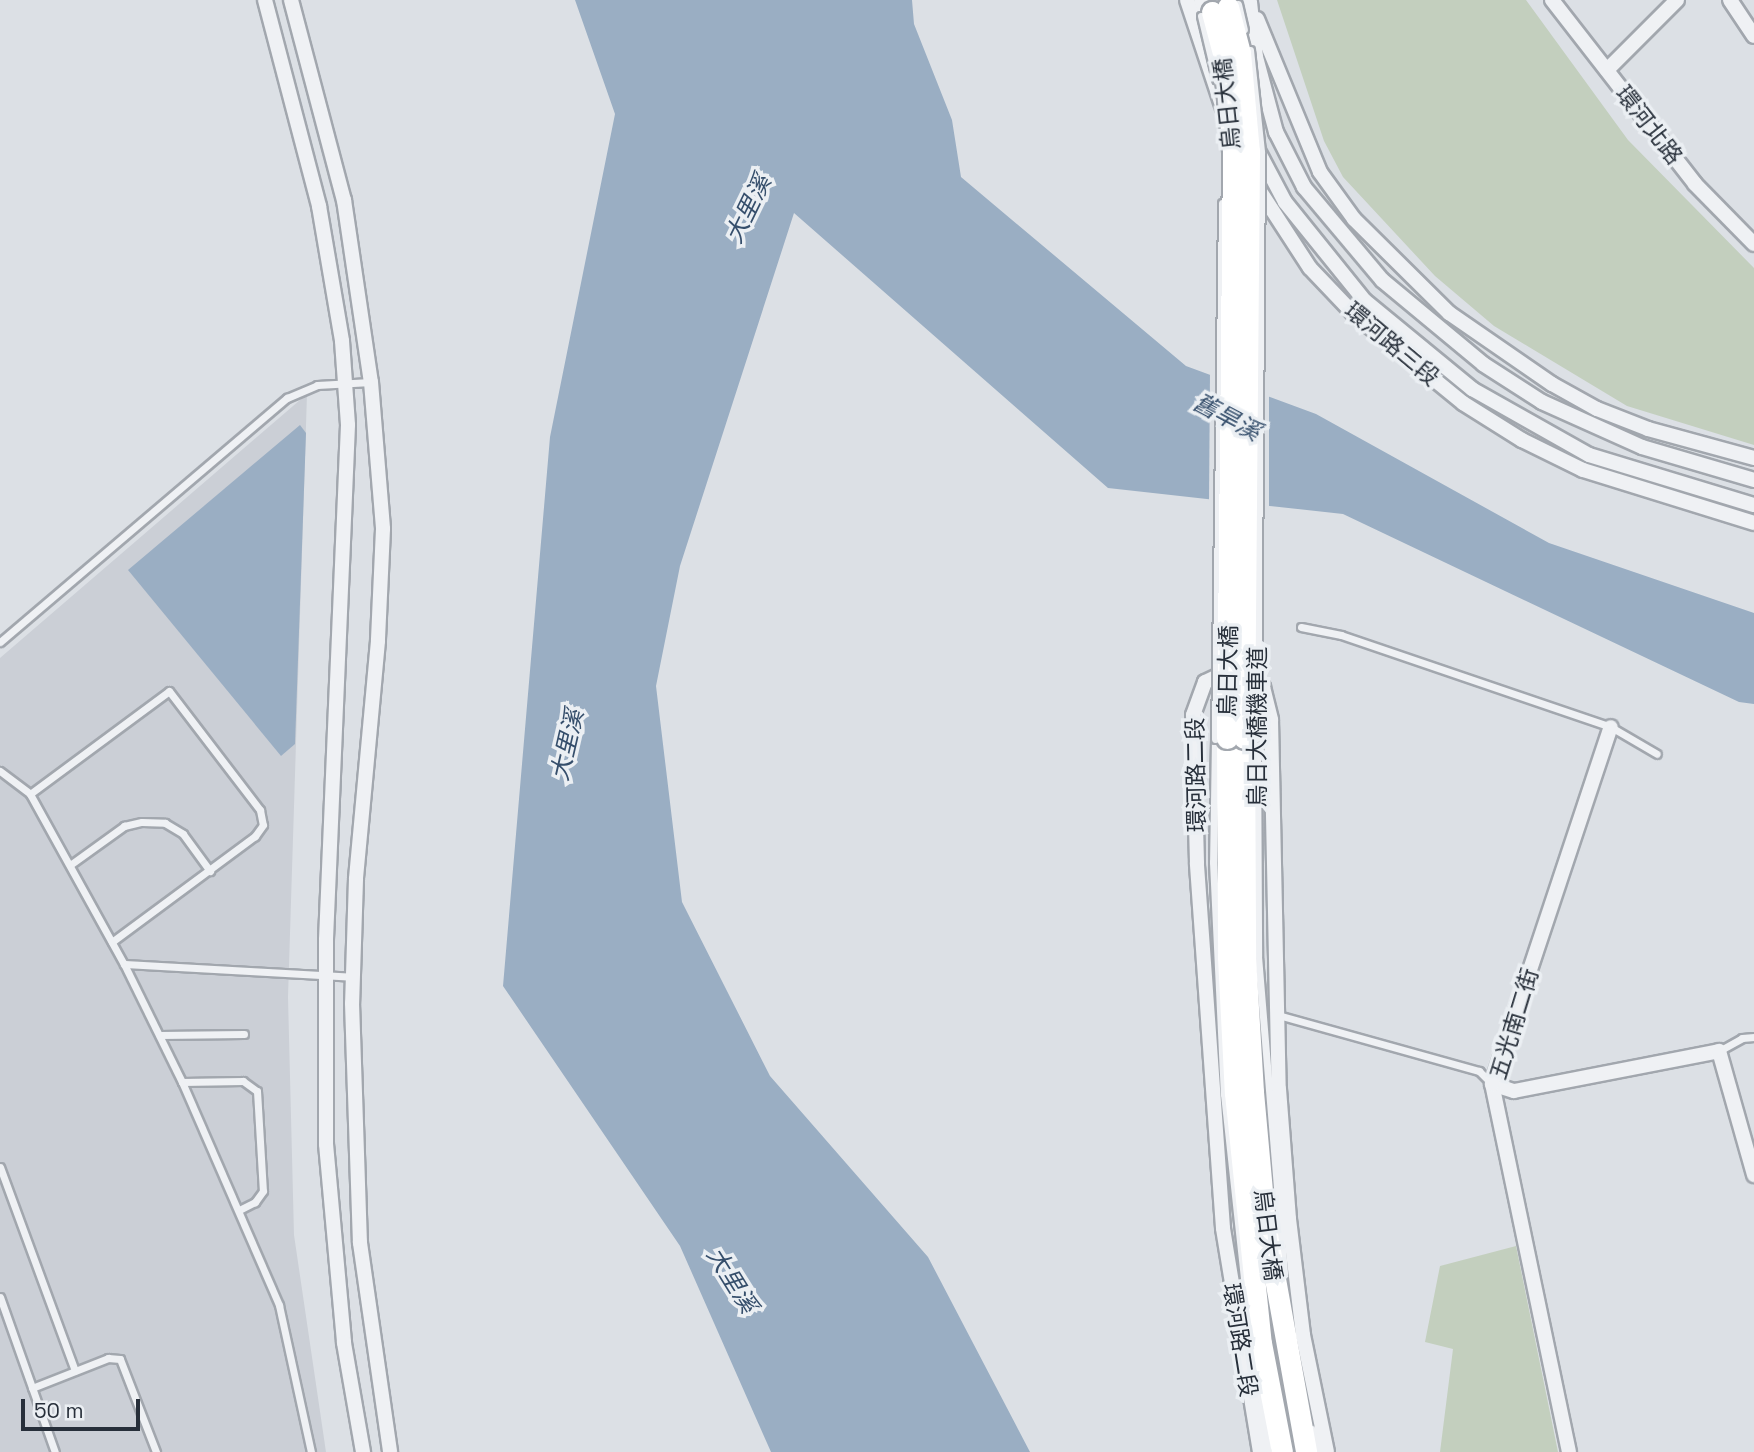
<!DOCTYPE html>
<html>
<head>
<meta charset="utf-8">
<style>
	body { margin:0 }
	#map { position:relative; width:1754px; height:1452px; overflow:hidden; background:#dce0e5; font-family:"Space Grotesk","Noto Sans TC",sans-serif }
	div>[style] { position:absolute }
	.built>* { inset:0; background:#cbcfd6 }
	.green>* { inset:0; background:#c3cfbe }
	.water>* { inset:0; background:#9aaec3 }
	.pier>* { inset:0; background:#dce0e5 }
	.roads { filter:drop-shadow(2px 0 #a2a7ae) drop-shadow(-2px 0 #a2a7ae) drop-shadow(0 2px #a2a7ae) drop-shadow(0 -2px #a2a7ae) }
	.lane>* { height:7px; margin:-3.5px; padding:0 3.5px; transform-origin:3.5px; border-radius:3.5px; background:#eff1f4 }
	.street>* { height:14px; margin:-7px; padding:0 7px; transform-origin:7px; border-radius:7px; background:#eff1f4 }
	.secondary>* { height:21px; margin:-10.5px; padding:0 10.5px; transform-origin:10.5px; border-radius:10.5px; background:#fff }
	.bridges { filter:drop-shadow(2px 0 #a2a7ae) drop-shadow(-2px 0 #a2a7ae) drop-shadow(0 2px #a2a7ae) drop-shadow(0 -2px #a2a7ae) }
	.lane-bridge>* { height:7px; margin:-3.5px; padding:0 3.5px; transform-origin:3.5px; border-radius:3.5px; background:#eff1f4 }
	.secondary-bridge>* { height:21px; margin:-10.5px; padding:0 10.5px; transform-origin:10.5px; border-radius:10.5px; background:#fff }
	span { translate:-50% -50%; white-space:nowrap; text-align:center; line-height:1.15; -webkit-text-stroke:7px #ebeff3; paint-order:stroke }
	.street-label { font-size:23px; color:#272f3a }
	.water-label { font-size:24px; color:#354e6b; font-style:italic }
	.scale { position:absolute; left:21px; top:1399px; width:119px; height:32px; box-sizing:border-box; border:4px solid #272f3a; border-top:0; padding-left:9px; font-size:21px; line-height:24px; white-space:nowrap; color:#272f3a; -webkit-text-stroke:5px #ebeff3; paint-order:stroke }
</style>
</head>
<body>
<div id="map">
	<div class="built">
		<div style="clip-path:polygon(307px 394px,288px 997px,294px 1235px,326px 1452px,0 1452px,0 658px)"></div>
	</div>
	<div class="green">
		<div style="clip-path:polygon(1277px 0,1526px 0,1628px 140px,1754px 268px,1754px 445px,1627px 406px,1494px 326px,1435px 276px,1343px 177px,1324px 141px)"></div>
		<div style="clip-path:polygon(1516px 1246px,1558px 1452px,1440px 1452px,1453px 1349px,1425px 1342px,1440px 1266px)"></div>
	</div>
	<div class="water">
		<div style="clip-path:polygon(575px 0,912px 0,914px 24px,952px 120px,961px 177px,1186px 366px,1316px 414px,1549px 543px,1754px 613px,1754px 704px,1739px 702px,1343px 514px,1108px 488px,794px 213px,680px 566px,656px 686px,682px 902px,770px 1076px,928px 1257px,1030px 1452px,771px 1452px,680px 1246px,503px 986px,550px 437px,615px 114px)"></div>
		<div style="clip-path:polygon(300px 425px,306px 433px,295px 744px,281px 756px,128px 570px)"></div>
	</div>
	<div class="pier">
		<div style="clip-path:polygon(1210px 371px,1269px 393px,1269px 509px,1209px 502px)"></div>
	</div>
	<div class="roads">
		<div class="lane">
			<div style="left:1301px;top:627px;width:41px;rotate:11.3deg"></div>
			<div style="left:1341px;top:635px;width:285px;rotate:18.8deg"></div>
			<div style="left:1611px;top:727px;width:53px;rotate:30.4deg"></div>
			<div style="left:0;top:642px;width:377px;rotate:-40.4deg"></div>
			<div style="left:287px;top:398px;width:33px;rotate:-23deg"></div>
			<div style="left:317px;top:385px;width:54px;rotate:-3.2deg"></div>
			<div style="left:1257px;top:738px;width:218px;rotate:89.7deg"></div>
			<div style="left:1258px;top:956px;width:318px;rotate:85.3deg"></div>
			<div style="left:1215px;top:739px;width:123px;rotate:90.9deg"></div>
			<div style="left:1213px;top:862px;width:232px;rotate:87.3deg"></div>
			<div style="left:1224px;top:1094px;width:230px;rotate:83.8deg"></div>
			<div style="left:0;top:771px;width:38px;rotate:37deg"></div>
			<div style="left:30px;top:794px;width:194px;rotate:61.1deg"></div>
			<div style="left:30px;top:794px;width:173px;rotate:-36.5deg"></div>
			<div style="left:169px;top:691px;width:150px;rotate:52.6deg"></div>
			<div style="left:260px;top:810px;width:15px;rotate:79deg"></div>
			<div style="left:263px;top:825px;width:14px;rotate:126deg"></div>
			<div style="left:255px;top:836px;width:178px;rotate:143.5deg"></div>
			<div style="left:70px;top:865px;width:67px;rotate:-35.8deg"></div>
			<div style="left:124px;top:826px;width:18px;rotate:-13deg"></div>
			<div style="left:142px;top:822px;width:23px;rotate:2deg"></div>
			<div style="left:165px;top:823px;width:21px;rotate:31deg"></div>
			<div style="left:183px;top:834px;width:46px;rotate:53.9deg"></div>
			<div style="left:1278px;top:1015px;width:209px;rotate:15.6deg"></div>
			<div style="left:1479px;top:1071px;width:17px;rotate:45deg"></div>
			<div style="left:160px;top:1035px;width:84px;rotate:-0.7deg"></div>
			<div style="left:1719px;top:1051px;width:26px;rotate:-29deg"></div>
			<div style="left:1742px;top:1038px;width:12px;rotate:-5deg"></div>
			<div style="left:182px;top:1082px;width:61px;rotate:-0.9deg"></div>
			<div style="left:243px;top:1081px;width:17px;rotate:36deg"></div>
			<div style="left:257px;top:1091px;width:100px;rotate:86.6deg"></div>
			<div style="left:263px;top:1191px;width:14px;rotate:126deg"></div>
			<div style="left:255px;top:1202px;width:18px;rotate:153deg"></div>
			<div style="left:0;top:1167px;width:217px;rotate:69.8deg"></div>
			<div style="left:0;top:1297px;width:164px;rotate:70.5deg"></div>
			<div style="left:32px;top:1388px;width:82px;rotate:-21.5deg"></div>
			<div style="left:108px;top:1358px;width:12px;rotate:5deg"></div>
			<div style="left:120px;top:1359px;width:100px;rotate:68.8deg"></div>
			<div style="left:1260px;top:1394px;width:59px;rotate:82.1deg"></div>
			<div style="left:1312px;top:1429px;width:24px;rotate:73deg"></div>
			<div style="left:311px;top:1452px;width:150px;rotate:-102.3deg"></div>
			<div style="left:279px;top:1305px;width:243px;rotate:-113.5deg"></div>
			<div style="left:182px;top:1082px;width:131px;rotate:-116.2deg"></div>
			<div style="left:124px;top:964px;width:229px;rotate:3.2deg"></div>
		</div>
		<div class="street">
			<div style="left:265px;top:0;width:213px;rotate:75.3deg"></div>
			<div style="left:319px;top:206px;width:137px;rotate:80.3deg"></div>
			<div style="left:342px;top:341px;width:84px;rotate:85.9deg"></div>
			<div style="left:348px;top:425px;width:515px;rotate:92.45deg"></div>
			<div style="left:326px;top:940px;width:204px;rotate:90deg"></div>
			<div style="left:326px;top:1144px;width:200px;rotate:84.8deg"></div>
			<div style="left:344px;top:1343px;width:111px;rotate:80.1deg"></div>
			<div style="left:291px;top:0;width:207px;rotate:75.2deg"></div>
			<div style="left:344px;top:200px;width:184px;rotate:81.6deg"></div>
			<div style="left:371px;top:382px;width:147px;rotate:85.3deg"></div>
			<div style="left:383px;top:529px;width:112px;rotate:92.6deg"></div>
			<div style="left:378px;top:641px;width:239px;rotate:95.3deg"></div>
			<div style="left:356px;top:879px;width:124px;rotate:91.8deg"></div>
			<div style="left:352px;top:1003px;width:240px;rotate:88.1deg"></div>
			<div style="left:360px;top:1243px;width:211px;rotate:81.8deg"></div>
			<div style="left:1187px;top:0;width:114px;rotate:71.6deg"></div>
			<div style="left:1201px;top:0;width:26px;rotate:72deg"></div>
			<div style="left:1552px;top:0;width:233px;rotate:52.1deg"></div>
			<div style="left:1695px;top:184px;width:84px;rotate:45.5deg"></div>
			<div style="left:1730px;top:0;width:43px;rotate:56.3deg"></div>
			<div style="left:1250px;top:2px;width:55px;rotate:83.8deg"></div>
			<div style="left:1256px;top:57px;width:78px;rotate:75.1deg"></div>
			<div style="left:1276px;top:132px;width:62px;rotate:63deg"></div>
			<div style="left:1304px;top:187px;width:121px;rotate:50deg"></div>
			<div style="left:1382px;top:280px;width:131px;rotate:39.7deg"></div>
			<div style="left:1483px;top:364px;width:70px;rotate:32.8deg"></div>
			<div style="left:1542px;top:402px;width:110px;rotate:24.2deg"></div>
			<div style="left:1642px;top:447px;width:117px;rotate:16.4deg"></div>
			<div style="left:1257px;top:19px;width:165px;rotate:67.6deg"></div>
			<div style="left:1320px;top:172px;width:58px;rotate:54.1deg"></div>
			<div style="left:1354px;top:219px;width:134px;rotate:44.7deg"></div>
			<div style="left:1449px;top:313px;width:125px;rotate:34.6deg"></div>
			<div style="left:1552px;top:384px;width:51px;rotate:29.1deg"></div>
			<div style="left:1597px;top:409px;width:55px;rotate:21.4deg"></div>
			<div style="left:1648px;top:429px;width:110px;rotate:15.3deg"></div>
			<div style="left:1607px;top:70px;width:99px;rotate:-45deg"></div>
			<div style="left:1257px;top:149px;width:60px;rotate:62.2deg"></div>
			<div style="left:1285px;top:202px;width:127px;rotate:51.1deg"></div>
			<div style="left:1365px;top:301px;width:139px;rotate:39.4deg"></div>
			<div style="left:1472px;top:389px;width:134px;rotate:29.4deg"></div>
			<div style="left:1589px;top:455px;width:172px;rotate:16.9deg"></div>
			<div style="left:1256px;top:185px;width:99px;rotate:57deg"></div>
			<div style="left:1310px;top:268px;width:62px;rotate:46.3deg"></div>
			<div style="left:1353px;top:313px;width:142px;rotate:39.3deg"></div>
			<div style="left:1463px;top:403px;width:70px;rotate:32.1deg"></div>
			<div style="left:1522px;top:440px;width:68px;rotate:26.2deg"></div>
			<div style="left:1583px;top:470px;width:179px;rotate:17.2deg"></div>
			<div style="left:1492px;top:1084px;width:23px;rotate:18deg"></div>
			<div style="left:1514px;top:1091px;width:209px;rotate:-11deg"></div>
			<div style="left:1719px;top:1051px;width:129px;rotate:74.2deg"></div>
			<div style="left:1260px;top:1452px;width:227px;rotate:-99.4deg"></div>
			<div style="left:1223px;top:1228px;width:366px;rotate:-94.1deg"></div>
			<div style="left:1197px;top:863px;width:148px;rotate:-91.5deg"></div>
			<div style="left:1193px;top:715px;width:35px;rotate:-70deg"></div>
			<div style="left:1205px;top:682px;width:31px;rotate:-25deg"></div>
			<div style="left:1233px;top:669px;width:19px;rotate:16deg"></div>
			<div style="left:1251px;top:674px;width:18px;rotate:47deg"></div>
			<div style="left:1263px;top:687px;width:34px;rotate:76deg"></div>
			<div style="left:1271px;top:720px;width:369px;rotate:88.8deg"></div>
			<div style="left:1279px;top:1089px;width:130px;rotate:85.6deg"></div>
			<div style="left:1289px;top:1219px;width:117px;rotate:83.1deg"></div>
			<div style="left:1303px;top:1335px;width:119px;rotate:78.4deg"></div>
			<div style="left:1569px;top:1452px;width:376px;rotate:-101.8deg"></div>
			<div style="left:1492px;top:1084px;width:376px;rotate:-71.6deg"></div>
		</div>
		<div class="secondary">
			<div style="left:1227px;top:738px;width:219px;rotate:89.7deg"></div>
			<div style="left:1228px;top:957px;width:136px;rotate:87.1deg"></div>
			<div style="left:1235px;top:1093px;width:251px;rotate:84.1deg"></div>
			<div style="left:1261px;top:1343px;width:111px;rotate:79.1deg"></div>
			<div style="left:1244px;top:738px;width:219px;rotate:89.7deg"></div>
			<div style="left:1245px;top:957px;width:135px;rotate:86.6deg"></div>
			<div style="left:1253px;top:1092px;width:132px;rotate:84.8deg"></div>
			<div style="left:1265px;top:1223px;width:233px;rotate:79.8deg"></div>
		</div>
	</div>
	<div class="bridges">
		<div class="lane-bridge">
			<div style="left:1238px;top:4px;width:26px;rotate:77deg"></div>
			<div style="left:1201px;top:16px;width:65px;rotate:76.6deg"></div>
			<div style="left:1250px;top:50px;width:103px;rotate:83.8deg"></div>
			<div style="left:1261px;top:152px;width:586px;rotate:90.39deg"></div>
			<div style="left:1215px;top:739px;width:536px;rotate:-89.25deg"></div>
		</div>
		<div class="secondary-bridge">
			<div style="left:1228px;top:7px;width:48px;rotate:75.4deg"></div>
			<div style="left:1240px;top:53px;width:98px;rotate:84.8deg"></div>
			<div style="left:1249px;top:151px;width:587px;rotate:90.49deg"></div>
			<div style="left:1212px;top:12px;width:47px;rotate:75.1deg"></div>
			<div style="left:1224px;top:57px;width:93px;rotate:84.5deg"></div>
			<div style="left:1233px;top:150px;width:588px;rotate:90.58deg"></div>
		</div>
	</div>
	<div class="street-label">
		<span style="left:1227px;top:104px;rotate:-96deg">烏日大橋</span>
		<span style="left:1649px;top:125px;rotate:52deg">環河北路</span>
		<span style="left:1392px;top:344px;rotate:40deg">環河路三段</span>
		<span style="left:1228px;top:671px;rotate:-89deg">烏日大橋</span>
		<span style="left:1257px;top:727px;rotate:-90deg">烏日大橋機車道</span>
		<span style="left:1196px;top:775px;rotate:-91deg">環河路二段</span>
		<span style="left:1514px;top:1024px;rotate:-73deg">五光南二街</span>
		<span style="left:1268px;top:1235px;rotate:83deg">烏日大橋</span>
		<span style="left:1240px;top:1340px;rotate:81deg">環河路二段</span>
	</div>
	<div class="water-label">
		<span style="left:748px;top:209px;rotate:-64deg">大里溪</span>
		<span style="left:1227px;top:417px;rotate:28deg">舊旱溪</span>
		<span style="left:567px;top:745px;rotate:-77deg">大里溪</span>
		<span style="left:732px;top:1280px;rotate:58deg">大里溪</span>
	</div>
	<div class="scale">50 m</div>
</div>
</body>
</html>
